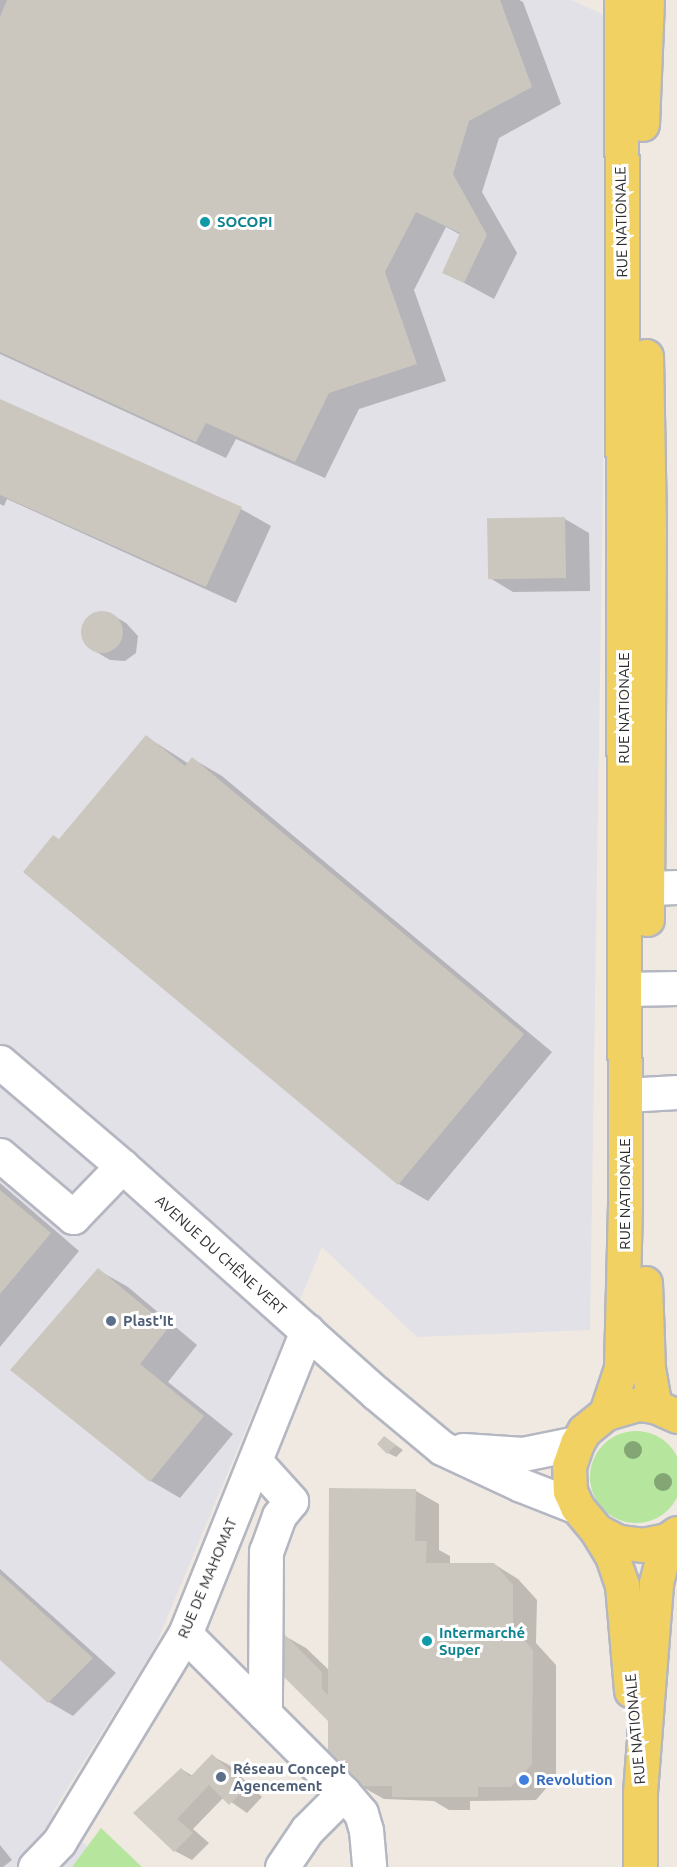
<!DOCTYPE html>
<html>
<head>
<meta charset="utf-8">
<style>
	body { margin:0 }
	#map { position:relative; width:677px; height:1867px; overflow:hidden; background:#efe9e1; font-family:Ubuntu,sans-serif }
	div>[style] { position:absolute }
	.industrial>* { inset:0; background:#e3e1e8 }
	.green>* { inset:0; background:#b6e59e }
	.round { border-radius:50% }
	.shadow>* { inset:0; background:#0003 }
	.building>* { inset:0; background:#cbc7bf; transform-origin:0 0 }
	.roads { filter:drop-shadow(2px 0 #b4b7c1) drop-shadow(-2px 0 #b4b7c1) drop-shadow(0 2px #b4b7c1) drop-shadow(0 -2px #b4b7c1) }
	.minor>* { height:33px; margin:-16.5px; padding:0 16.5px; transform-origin:16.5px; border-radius:16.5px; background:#fff }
	.major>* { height:33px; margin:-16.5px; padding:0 16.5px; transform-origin:16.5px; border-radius:16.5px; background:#f2d163 }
	.trees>* { width:18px; height:18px; margin:-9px; border-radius:50%; background:#84a574 }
	.dots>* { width:16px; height:16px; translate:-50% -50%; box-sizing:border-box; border:3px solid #fff; border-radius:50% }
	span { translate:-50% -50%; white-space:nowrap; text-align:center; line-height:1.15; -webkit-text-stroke:6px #fff; paint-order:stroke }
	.culture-label { font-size:15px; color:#0d838f; font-weight:700 }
	.left { translate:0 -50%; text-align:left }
	.street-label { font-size:15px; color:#2e2e2e }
	.service-label { font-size:15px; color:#4e5e75; font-weight:700 }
	.shop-label { font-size:15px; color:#366cbe; font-weight:700 }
</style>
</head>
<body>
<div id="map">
	<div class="industrial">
		<div style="clip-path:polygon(0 0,572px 0,610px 18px,590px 1330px,417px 1337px,322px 1247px,155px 1647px,52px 1813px,109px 1867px,0 1867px)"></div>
	</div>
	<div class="green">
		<div class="round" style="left:590px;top:1431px;width:92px;height:92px"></div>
		<div style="clip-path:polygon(101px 1828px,142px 1867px,72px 1867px)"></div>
	</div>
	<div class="shadow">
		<div style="clip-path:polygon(0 0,519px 0,523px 2px,561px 104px,499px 138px,482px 192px,517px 253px,494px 299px,444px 272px,461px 235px,446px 227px,414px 290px,446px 381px,359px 409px,325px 478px,236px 439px,226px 458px,0 354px)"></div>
		<div style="clip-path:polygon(0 401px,241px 509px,271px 526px,236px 603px,7px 499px,4px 506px,0 504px)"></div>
		<div style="clip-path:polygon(565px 519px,589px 533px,590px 591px,513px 592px,490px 578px)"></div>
		<div style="clip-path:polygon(95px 613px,109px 613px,126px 623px,138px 636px,136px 653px,125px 661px,110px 660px,93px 650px,83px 640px,82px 626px)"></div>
		<div style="clip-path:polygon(147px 737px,189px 764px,193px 759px,222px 776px,552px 1052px,428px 1201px,399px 1184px,60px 841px)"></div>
		<div style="clip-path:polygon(0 1183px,79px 1251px,0 1347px)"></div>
		<div style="clip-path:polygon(98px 1270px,128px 1287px,197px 1345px,168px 1382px,233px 1434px,180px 1498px,151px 1481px)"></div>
		<div style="clip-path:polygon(393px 1443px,403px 1450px,396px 1457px,388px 1453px)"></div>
		<div style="clip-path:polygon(416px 1491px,439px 1504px,439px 1550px,450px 1556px,450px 1564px,494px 1564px,518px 1579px,537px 1600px,536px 1643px,556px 1665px,556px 1777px,536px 1800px,470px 1801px,470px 1810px,449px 1810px,434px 1801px,384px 1799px,359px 1785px,330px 1720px,283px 1635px,306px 1648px,330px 1671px)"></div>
		<div style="clip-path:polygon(0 1569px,116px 1673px,73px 1716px,49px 1702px,0 1658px)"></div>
		<div style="clip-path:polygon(212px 1756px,229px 1765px,262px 1797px,247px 1813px,224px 1797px,193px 1829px,209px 1843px,192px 1860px,175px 1851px,135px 1813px,181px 1769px,193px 1776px)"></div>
		<div style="clip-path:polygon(0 1845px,12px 1860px,3px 1867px,0 1867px)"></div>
	</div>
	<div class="building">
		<div style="clip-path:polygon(7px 0,500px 0,532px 87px,469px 121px,453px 174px,487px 235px,464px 283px,442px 273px,460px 233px,416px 212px,385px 272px,417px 364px,329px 393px,295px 462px,206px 423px,196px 442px,0 352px,0 17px)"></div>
		<div style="clip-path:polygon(0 399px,242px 507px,206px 587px,0 495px)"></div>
		<div style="left:565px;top:517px;width:61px;height:78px;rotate:89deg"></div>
		<div class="round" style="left:81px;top:611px;width:42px;height:42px"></div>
		<div style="clip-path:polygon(146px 735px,185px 766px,192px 757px,524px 1034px,398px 1185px,23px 872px,53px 835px,59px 839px)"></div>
		<div style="clip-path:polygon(0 1190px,51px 1233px,0 1294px)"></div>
		<div style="clip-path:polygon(98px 1268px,169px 1327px,140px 1364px,204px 1416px,150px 1482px,10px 1370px)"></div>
		<div style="clip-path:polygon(384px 1436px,396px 1445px,387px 1454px,377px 1444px)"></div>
		<div style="clip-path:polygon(329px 1488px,416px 1489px,415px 1541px,427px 1541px,426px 1563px,494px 1563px,513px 1585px,513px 1628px,533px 1650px,532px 1749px,532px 1764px,511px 1787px,478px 1787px,478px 1797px,392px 1797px,392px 1786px,358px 1786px,328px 1756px,328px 1721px,282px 1675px,282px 1632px,322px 1672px,322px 1689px,328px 1695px)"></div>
		<div style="clip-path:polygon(0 1574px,93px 1658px,48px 1703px,0 1660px)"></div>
		<div style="clip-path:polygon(212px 1754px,247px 1787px,229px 1805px,209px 1785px,177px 1819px,193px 1833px,174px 1852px,133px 1813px,181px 1768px,190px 1777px)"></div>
	</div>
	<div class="roads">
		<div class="minor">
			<div style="left:624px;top:889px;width:53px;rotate:-2.2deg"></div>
			<div style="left:624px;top:989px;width:53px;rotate:-1.1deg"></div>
			<div style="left:0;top:1062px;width:160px;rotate:40.4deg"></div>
			<div style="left:122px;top:1166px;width:341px;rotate:41.8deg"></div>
			<div style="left:376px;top:1393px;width:86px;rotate:39.8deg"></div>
			<div style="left:442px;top:1448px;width:87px;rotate:25.1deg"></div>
			<div style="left:521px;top:1485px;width:60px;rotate:21.4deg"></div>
			<div style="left:625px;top:1095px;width:52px;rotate:-3.3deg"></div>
			<div style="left:0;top:1155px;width:96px;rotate:40.3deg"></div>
			<div style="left:73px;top:1217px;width:71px;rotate:-46.1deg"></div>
			<div style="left:463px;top:1450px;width:60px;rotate:3.8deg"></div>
			<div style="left:523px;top:1454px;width:55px;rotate:-11.5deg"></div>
			<div style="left:255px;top:1461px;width:54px;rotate:48deg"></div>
			<div style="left:291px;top:1501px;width:19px;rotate:129deg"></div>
			<div style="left:279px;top:1516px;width:37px;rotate:110deg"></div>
			<div style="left:266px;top:1551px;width:163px;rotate:90.4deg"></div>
			<div style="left:185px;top:1634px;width:225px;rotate:45deg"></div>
			<div style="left:344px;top:1793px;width:26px;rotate:50deg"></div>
			<div style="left:361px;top:1813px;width:18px;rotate:74deg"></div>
			<div style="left:366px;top:1830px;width:37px;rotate:85deg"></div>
			<div style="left:35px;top:1867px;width:35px;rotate:-46deg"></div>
			<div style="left:59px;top:1842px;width:243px;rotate:-58.8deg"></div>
			<div style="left:185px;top:1634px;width:327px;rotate:-68.1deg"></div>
			<div style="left:282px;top:1867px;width:45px;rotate:-56deg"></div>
			<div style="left:307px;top:1830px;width:52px;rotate:-45deg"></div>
		</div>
		<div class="major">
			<div style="left:642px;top:124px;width:124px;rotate:-87.7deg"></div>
			<div style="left:646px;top:356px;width:174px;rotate:89deg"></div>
			<div style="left:649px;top:530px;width:389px;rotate:90.3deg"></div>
			<div style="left:645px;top:1283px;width:85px;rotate:88deg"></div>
			<div style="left:648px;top:1368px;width:39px;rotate:80deg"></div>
			<div style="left:606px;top:1413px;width:47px;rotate:-71.6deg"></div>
			<div style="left:621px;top:1368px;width:162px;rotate:-88.6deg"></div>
			<div style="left:625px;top:1206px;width:1206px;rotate:-90.19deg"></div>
			<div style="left:677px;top:1416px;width:24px;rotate:-156deg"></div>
			<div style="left:655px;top:1406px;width:17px;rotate:-173deg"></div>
			<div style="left:638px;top:1404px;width:33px;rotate:164deg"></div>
			<div style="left:606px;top:1413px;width:28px;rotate:141deg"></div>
			<div style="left:584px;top:1431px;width:14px;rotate:120deg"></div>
			<div style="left:577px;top:1443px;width:24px;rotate:109deg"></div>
			<div style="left:569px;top:1466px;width:25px;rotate:88deg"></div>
			<div style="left:570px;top:1491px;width:17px;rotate:66deg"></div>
			<div style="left:577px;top:1507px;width:31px;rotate:50deg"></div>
			<div style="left:597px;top:1531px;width:25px;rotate:27deg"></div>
			<div style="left:619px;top:1542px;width:24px;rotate:7deg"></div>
			<div style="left:643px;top:1545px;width:25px;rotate:-12deg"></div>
			<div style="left:667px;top:1540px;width:12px;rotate:-35deg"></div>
			<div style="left:597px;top:1531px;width:29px;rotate:59deg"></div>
			<div style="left:612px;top:1556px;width:31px;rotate:71deg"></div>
			<div style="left:622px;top:1585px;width:106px;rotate:85.1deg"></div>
			<div style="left:640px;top:1867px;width:75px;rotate:-90deg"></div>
			<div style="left:640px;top:1792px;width:210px;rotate:-85.6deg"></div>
			<div style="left:656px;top:1583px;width:44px;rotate:-75.7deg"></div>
		</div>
	</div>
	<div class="trees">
		<div style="left:633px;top:1450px"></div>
		<div style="left:663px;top:1482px"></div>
	</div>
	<div class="dots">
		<div style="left:205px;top:222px;background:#0f9aa8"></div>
		<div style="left:111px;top:1321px;background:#5c6f8a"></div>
		<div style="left:427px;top:1641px;background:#0f9aa8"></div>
		<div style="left:221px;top:1777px;background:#5c6f8a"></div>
		<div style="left:524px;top:1780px;background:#3f7fe0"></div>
	</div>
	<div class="culture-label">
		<span class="left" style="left:217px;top:222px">SOCOPI</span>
		<span class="left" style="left:439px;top:1641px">Intermarché<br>Super</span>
	</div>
	<div class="street-label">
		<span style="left:621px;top:222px;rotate:-91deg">RUE NATIONALE</span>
		<span style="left:624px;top:708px;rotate:-90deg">RUE NATIONALE</span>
		<span style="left:625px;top:1194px;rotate:-90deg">RUE NATIONALE</span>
		<span style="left:221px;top:1255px;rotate:42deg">AVENUE DU CHÊNE VERT</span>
		<span style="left:207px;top:1578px;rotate:-67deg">RUE DE MAHOMAT</span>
		<span style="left:635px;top:1729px;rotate:-95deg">RUE NATIONALE</span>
	</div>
	<div class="service-label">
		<span class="left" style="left:123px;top:1321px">Plast'It</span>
		<span class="left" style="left:233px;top:1777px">Réseau Concept<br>Agencement</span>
	</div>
	<div class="shop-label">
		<span class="left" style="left:536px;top:1780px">Revolution</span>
	</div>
</div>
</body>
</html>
